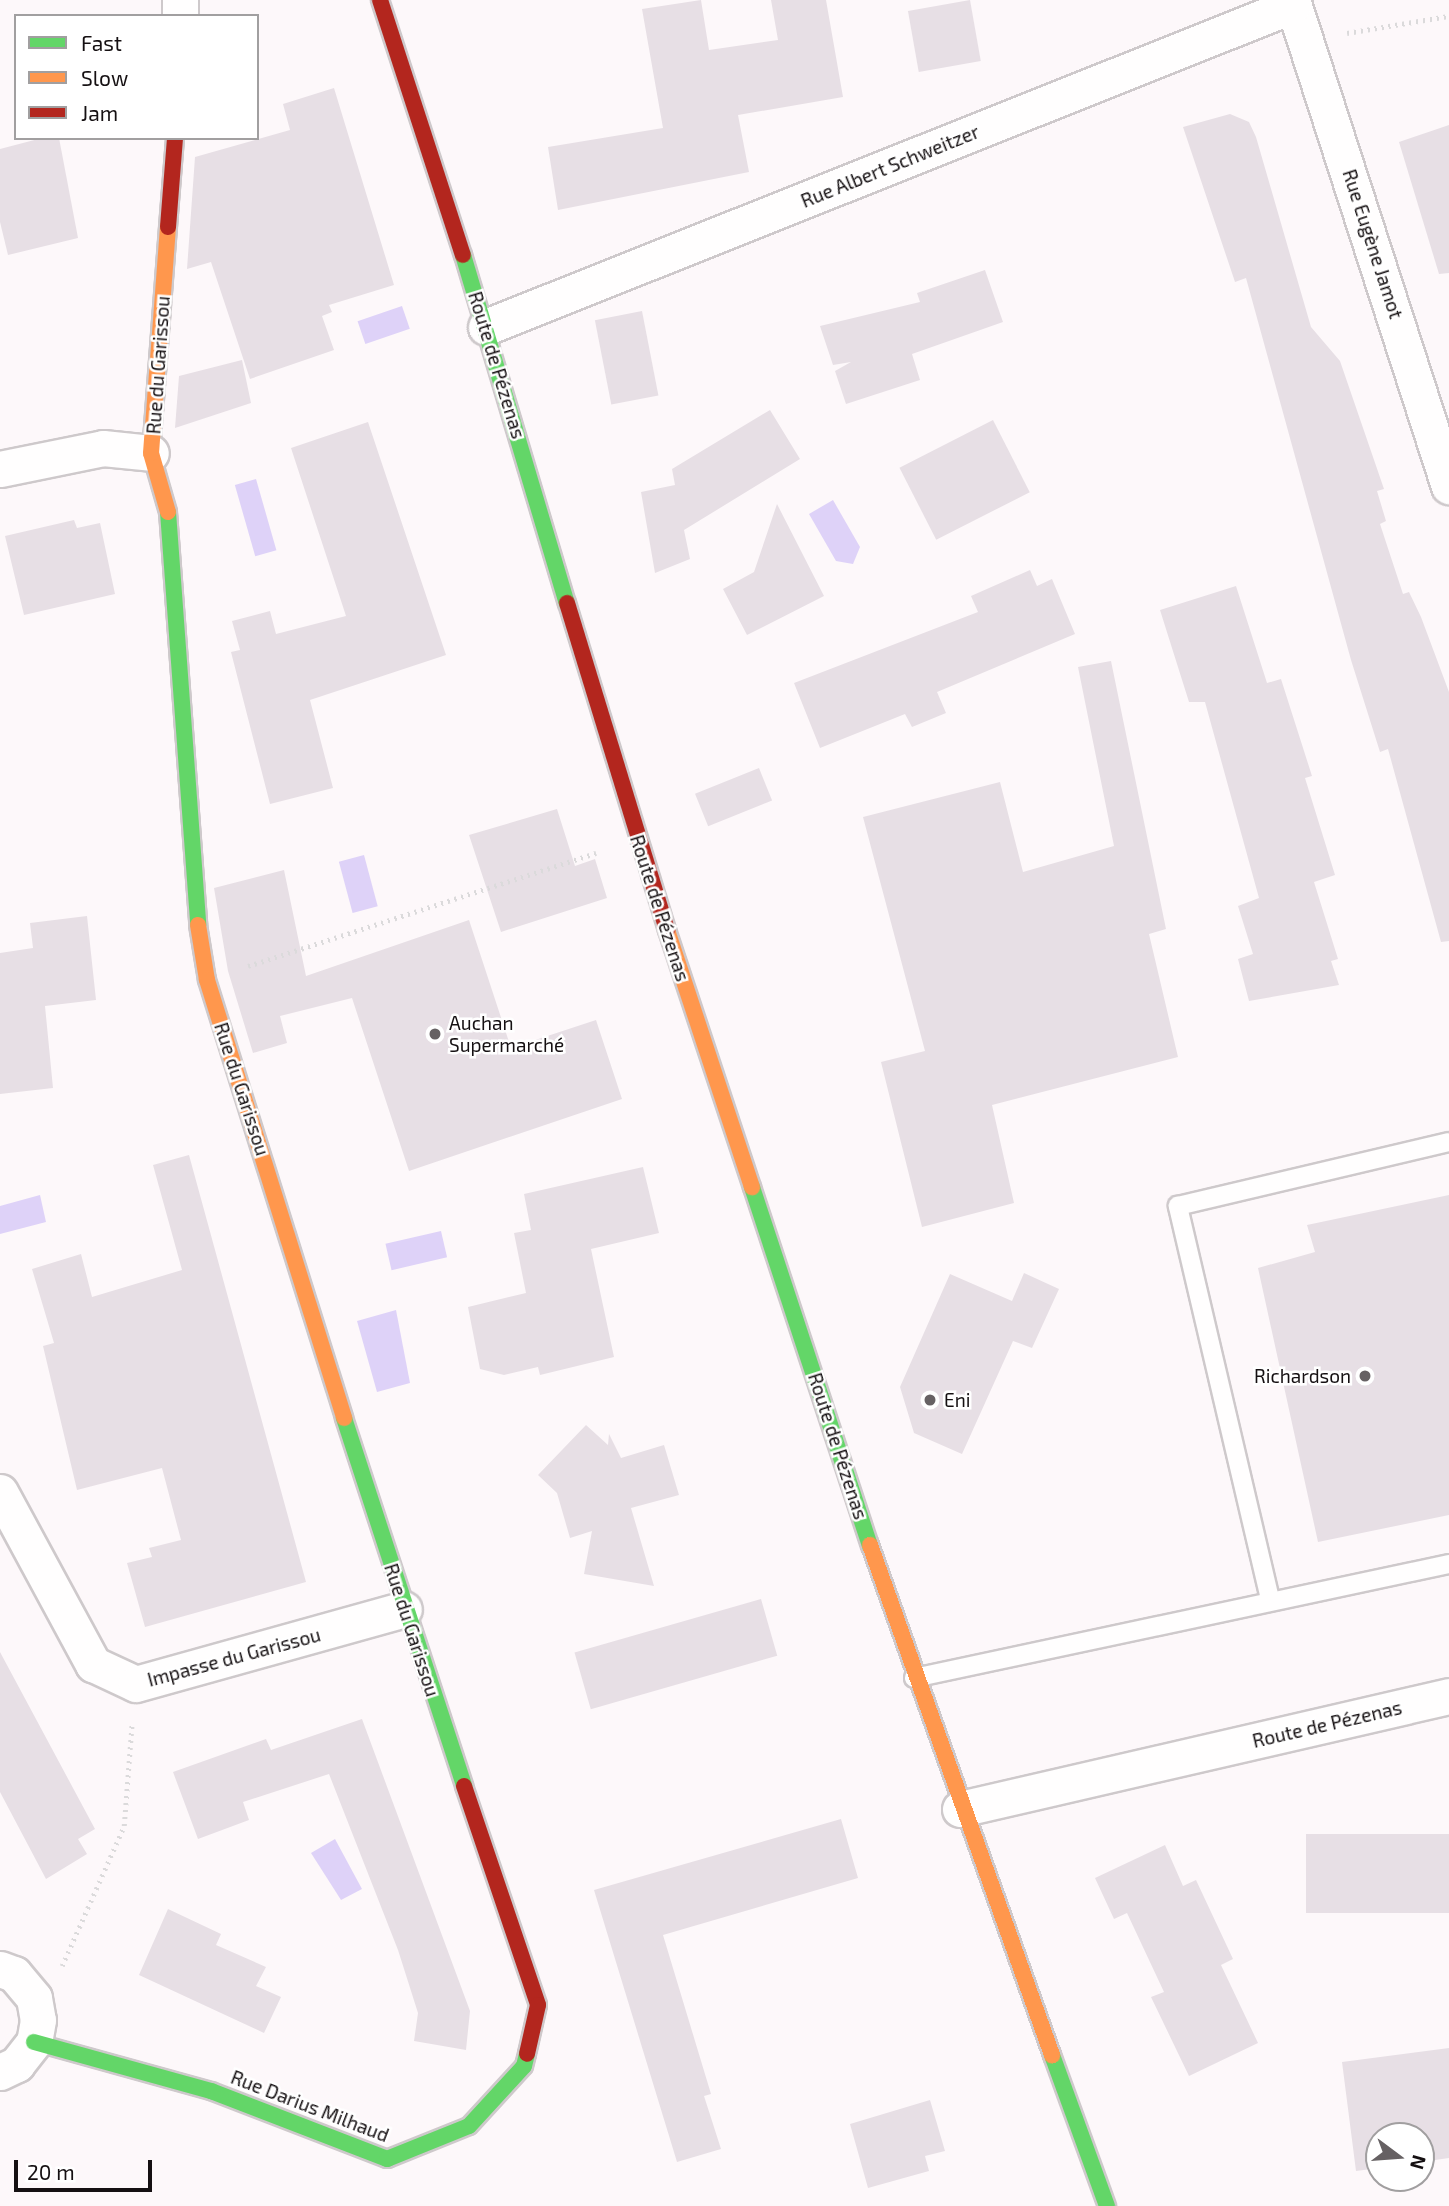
<!DOCTYPE html>
<html>
<head>
<meta charset="utf-8">
<style>
	body { margin:0 }
	#map { position:relative; width:1449px; height:2206px; overflow:hidden; background:#fdf8fa; font-family:"Exo 2",sans-serif }
	div>[style] { position:absolute }
	.water>* { inset:0; background:#ded2f8; transform-origin:0 0 }
	.building>* { inset:0; background:#e7dfe5; transform-origin:0 0 }
	.path>* { height:4.5px; margin-top:-2.25px; transform-origin:0; background:repeating-linear-gradient(90deg,#dbdadb 0 2px,transparent 0 7px) }
	.roads { filter:drop-shadow(2px 0 #cec9cb) drop-shadow(-2px 0 #cec9cb) drop-shadow(0 2px #cec9cb) drop-shadow(0 -2px #cec9cb) }
	.lane>* { height:18px; margin:-9px; padding:0 9px; transform-origin:9px; border-radius:9px; background:#fffefe }
	.street>* { height:35px; margin:-17.5px; padding:0 17.5px; transform-origin:17.5px; border-radius:17.5px; background:#fffefe }
	.fast>* { height:16px; margin:-8px; padding:0 8px; transform-origin:8px; border-radius:8px; background:#63d668 }
	.slow>* { height:16px; margin:-8px; padding:0 8px; transform-origin:8px; border-radius:8px; background:#ff974d }
	.jam>* { height:16px; margin:-8px; padding:0 8px; transform-origin:8px; border-radius:8px; background:#b3261e }
	.dots>* { width:19px; height:19px; translate:-50% -50%; box-sizing:border-box; border:4px solid #fff; border-radius:50% }
	span { translate:-50% -50%; white-space:nowrap; text-align:center; line-height:1.15; -webkit-text-stroke:5px #fff; paint-order:stroke }
	.street-label { font-size:19px; color:#151012 }
	.poi-label { font-size:19px; color:#151012 }
	.left { translate:0 -50%; text-align:left }
	.right { translate:-100% -50%; text-align:right }
	.legend { position:absolute; left:14px; top:14px; width:245px; height:126px; box-sizing:border-box; background:#fff; border:2px solid #a19fa0; margin:0; padding:9px 12px; list-style:none; font-size:21px; color:#151012 }
	.legend li { display:flex; align-items:center; gap:14px; height:35px }
	.legend b { width:35px; border:2px solid #a19fa0 }
	.north { position:absolute; left:1365px; top:2122px; width:70px; height:70px; box-sizing:border-box; background:#fff; border:2px solid #a19fa0; border-radius:50%; rotate:106deg; font-size:19px; font-weight:700; line-height:28px; text-align:center; color:#151012 }
	.north::after { content:''; display:block; margin:auto; width:24px; height:32px; background:#666163; clip-path:polygon(50% 0,100% 100%,50% 72%,0 100%) }
	.scale { position:absolute; left:14px; top:2160px; width:138px; height:32px; box-sizing:border-box; border:4px solid #151012; border-top:0; padding-left:9px; font-size:21px; line-height:24px; white-space:nowrap; color:#151012; -webkit-text-stroke:5px #fff; paint-order:stroke }
</style>
</head>
<body>
<div id="map">
	<div class="water">
		<div style="left:402px;top:306px;width:24px;height:47px;rotate:71deg"></div>
		<div style="left:256px;top:479px;width:74px;height:22px;rotate:74deg"></div>
		<div style="clip-path:polygon(833px 500px,860px 547px,853px 564px,836px 561px,809px 514px)"></div>
		<div style="left:364px;top:855px;width:53px;height:26px;rotate:75deg"></div>
		<div style="clip-path:polygon(40px 1195px,46px 1222px,0 1234px,0 1206px)"></div>
		<div style="left:441px;top:1231px;width:27px;height:57px;rotate:77deg"></div>
		<div style="clip-path:polygon(396px 1310px,410px 1383px,377px 1392px,357px 1321px)"></div>
		<div style="clip-path:polygon(335px 1839px,362px 1889px,341px 1900px,311px 1853px)"></div>
	</div>
	<div class="building">
		<div style="clip-path:polygon(701px 0,709px 50px,778px 40px,771px 0,826px 0,843px 97px,738px 115px,749px 172px,558px 210px,548px 147px,663px 128px,642px 9px)"></div>
		<div style="left:970px;top:0;width:62px;height:63px;rotate:80deg"></div>
		<div style="clip-path:polygon(334px 88px,394px 285px,329px 305px,332px 312px,322px 316px,334px 350px,250px 379px,211px 262px,187px 269px,195px 157px,290px 130px,283px 104px)"></div>
		<div style="clip-path:polygon(1230px 114px,1249px 122px,1256px 137px,1311px 327px,1340px 361px,1384px 489px,1377px 491px,1386px 521px,1380px 524px,1403px 594px,1409px 592px,1421px 617px,1449px 692px,1449px 941px,1441px 942px,1388px 749px,1380px 752px,1351px 660px,1246px 278px,1235px 282px,1183px 127px)"></div>
		<div style="clip-path:polygon(1449px 125px,1449px 273px,1439px 274px,1399px 142px)"></div>
		<div style="clip-path:polygon(42px 138px,59px 138px,78px 238px,8px 255px,0 222px,0 149px)"></div>
		<div style="clip-path:polygon(985px 270px,1003px 322px,912px 354px,920px 380px,846px 404px,835px 371px,851px 362px,833px 365px,820px 326px,920px 302px,917px 293px)"></div>
		<div style="left:642px;top:311px;width:86px;height:48px;rotate:79deg"></div>
		<div style="clip-path:polygon(242px 360px,251px 403px,175px 428px,179px 376px)"></div>
		<div style="clip-path:polygon(770px 410px,800px 459px,684px 530px,690px 559px,655px 573px,641px 492px,675px 485px,672px 469px)"></div>
		<div style="left:993px;top:420px;width:81px;height:105px;rotate:63deg"></div>
		<div style="clip-path:polygon(368px 422px,446px 655px,310px 700px,333px 788px,270px 804px,231px 652px,240px 650px,232px 621px,270px 611px,276px 634px,346px 616px,291px 448px)"></div>
		<div style="clip-path:polygon(777px 504px,824px 596px,747px 635px,723px 589px,754px 572px)"></div>
		<div style="clip-path:polygon(74px 520px,77px 528px,100px 523px,115px 594px,24px 615px,5px 536px)"></div>
		<div style="clip-path:polygon(1030px 570px,1037px 586px,1052px 579px,1075px 634px,937px 692px,946px 713px,912px 727px,905px 714px,820px 748px,794px 683px,978px 612px,971px 596px)"></div>
		<div style="clip-path:polygon(1236px 586px,1267px 683px,1281px 679px,1312px 776px,1305px 778px,1335px 875px,1314px 882px,1338px 959px,1331px 961px,1339px 985px,1249px 1001px,1238px 959px,1253px 954px,1238px 906px,1259px 898px,1205px 702px,1189px 702px,1160px 610px)"></div>
		<div style="clip-path:polygon(1111px 661px,1166px 929px,1149px 934px,1178px 1057px,992px 1105px,1014px 1203px,922px 1227px,881px 1062px,925px 1051px,863px 817px,1000px 782px,1023px 872px,1114px 846px,1078px 667px)"></div>
		<div style="left:759px;top:768px;width:35px;height:69px;rotate:68deg"></div>
		<div style="clip-path:polygon(557px 809px,575px 866px,595px 859px,607px 898px,501px 932px,469px 835px)"></div>
		<div style="clip-path:polygon(284px 870px,306px 976px,469px 920px,511px 1048px,596px 1020px,622px 1099px,409px 1171px,352px 998px,280px 1016px,287px 1043px,253px 1053px,228px 971px,214px 888px)"></div>
		<div style="clip-path:polygon(87px 916px,96px 1000px,45px 1006px,53px 1088px,0 1094px,0 953px,33px 948px,30px 923px)"></div>
		<div style="clip-path:polygon(189px 1155px,306px 1582px,145px 1627px,127px 1563px,152px 1557px,149px 1548px,181px 1540px,162px 1468px,77px 1490px,43px 1346px,54px 1343px,32px 1269px,81px 1254px,92px 1297px,182px 1270px,153px 1165px)"></div>
		<div style="clip-path:polygon(643px 1167px,659px 1233px,591px 1249px,614px 1357px,540px 1375px,538px 1367px,504px 1375px,480px 1369px,468px 1307px,526px 1293px,514px 1233px,531px 1230px,524px 1194px)"></div>
		<div style="clip-path:polygon(1449px 1195px,1449px 1515px,1318px 1542px,1258px 1268px,1315px 1252px,1307px 1225px)"></div>
		<div style="clip-path:polygon(1024px 1273px,1059px 1289px,1032px 1348px,1013px 1341px,962px 1454px,914px 1433px,900px 1387px,950px 1274px,1012px 1301px)"></div>
		<div style="clip-path:polygon(586px 1425px,608px 1445px,609px 1434px,621px 1458px,664px 1445px,679px 1495px,631px 1508px,654px 1586px,584px 1574px,592px 1531px,570px 1538px,557px 1493px,538px 1475px)"></div>
		<div style="left:761px;top:1599px;width:59px;height:194px;rotate:74deg"></div>
		<div style="clip-path:polygon(0 1652px,95px 1829px,78px 1839px,87px 1854px,46px 1879px,0 1792px)"></div>
		<div style="clip-path:polygon(362px 1719px,470px 2011px,466px 2050px,414px 2041px,418px 2013px,398px 1950px,329px 1774px,243px 1802px,249px 1820px,198px 1839px,173px 1772px,266px 1739px,271px 1750px)"></div>
		<div style="clip-path:polygon(841px 1819px,858px 1878px,663px 1935px,711px 2094px,704px 2096px,721px 2149px,677px 2162px,594px 1890px)"></div>
		<div style="left:1449px;top:1834px;width:79px;height:143px;rotate:90deg"></div>
		<div style="clip-path:polygon(1165px 1845px,1183px 1886px,1196px 1880px,1233px 1959px,1221px 1965px,1258px 2043px,1189px 2076px,1151px 1997px,1164px 1992px,1127px 1913px,1114px 1919px,1095px 1878px)"></div>
		<div style="clip-path:polygon(168px 1909px,221px 1934px,216px 1945px,266px 1967px,256px 1986px,281px 1997px,264px 2033px,139px 1975px)"></div>
		<div style="clip-path:polygon(1449px 2048px,1449px 2158px,1421px 2162px,1421px 2136px,1379px 2136px,1379px 2168px,1356px 2171px,1342px 2062px)"></div>
		<div style="clip-path:polygon(930px 2100px,945px 2151px,925px 2156px,929px 2171px,868px 2188px,850px 2124px)"></div>
	</div>
	<div class="path">
		<div style="left:1347px;top:33px;width:103px;rotate:-9.5deg"></div>
		<div style="left:248px;top:966px;width:366px;rotate:-18deg"></div>
		<div style="left:62px;top:1966px;width:153px;rotate:-66.1deg"></div>
		<div style="left:124px;top:1826px;width:103px;rotate:-85.6deg"></div>
	</div>
	<div class="roads">
		<div class="lane">
			<div style="left:1270px;top:1599px;width:404px;rotate:-103.2deg"></div>
			<div style="left:1178px;top:1206px;width:278px;rotate:-13.3deg"></div>
			<div style="left:914px;top:1678px;width:547px;rotate:-12.03deg"></div>
		</div>
		<div class="street">
			<div style="left:180px;top:0;width:16px;rotate:90deg"></div>
			<div style="left:1292px;top:0;width:511px;rotate:72.1deg"></div>
			<div style="left:486px;top:327px;width:869px;rotate:-21.75deg"></div>
			<div style="left:0;top:469px;width:105px;rotate:-11.5deg"></div>
			<div style="left:103px;top:448px;width:48px;rotate:5.9deg"></div>
			<div style="left:0;top:1492px;width:196px;rotate:61.6deg"></div>
			<div style="left:93px;top:1664px;width:47px;rotate:24.9deg"></div>
			<div style="left:136px;top:1684px;width:278px;rotate:-15.6deg"></div>
			<div style="left:960px;top:1809px;width:502px;rotate:-13.01deg"></div>
			<div style="left:0;top:1969px;width:15px;rotate:20deg"></div>
			<div style="left:14px;top:1974px;width:31px;rotate:50deg"></div>
			<div style="left:34px;top:1998px;width:22px;rotate:80deg"></div>
			<div style="left:38px;top:2020px;width:22px;rotate:100deg"></div>
			<div style="left:34px;top:2042px;width:28px;rotate:128deg"></div>
			<div style="left:17px;top:2064px;width:19px;rotate:155deg"></div>
		</div>
		<div class="fast">
			<div style="left:463px;top:255px;width:363px;rotate:73.4deg"></div>
			<div style="left:168px;top:512px;width:414px;rotate:85.8deg"></div>
			<div style="left:752px;top:1187px;width:377px;rotate:71.8deg"></div>
			<div style="left:344px;top:1418px;width:387px;rotate:71.9deg"></div>
			<div style="left:34px;top:2042px;width:184px;rotate:15.5deg"></div>
			<div style="left:211px;top:2091px;width:189px;rotate:21.1deg"></div>
			<div style="left:387px;top:2159px;width:88px;rotate:-21.9deg"></div>
			<div style="left:469px;top:2126px;width:81px;rotate:-47.5deg"></div>
			<div style="left:524px;top:2066px;width:12px;rotate:-76deg"></div>
			<div style="left:1052px;top:2055px;width:161px;rotate:70deg"></div>
		</div>
		<div class="slow">
			<div style="left:168px;top:512px;width:61px;rotate:-106.1deg"></div>
			<div style="left:151px;top:453px;width:227px;rotate:-85.7deg"></div>
			<div style="left:198px;top:925px;width:56px;rotate:80.7deg"></div>
			<div style="left:207px;top:980px;width:459px;rotate:72.6deg"></div>
			<div style="left:667px;top:930px;width:271px;rotate:71.7deg"></div>
			<div style="left:870px;top:1545px;width:542px;rotate:70.36deg"></div>
		</div>
		<div class="jam">
			<div style="left:380px;top:0;width:268px;rotate:72deg"></div>
			<div style="left:168px;top:227px;width:89px;rotate:-85.5deg"></div>
			<div style="left:567px;top:603px;width:342px;rotate:73deg"></div>
			<div style="left:464px;top:1786px;width:231px;rotate:71.3deg"></div>
			<div style="left:538px;top:2005px;width:50px;rotate:102.7deg"></div>
		</div>
	</div>
	<div class="dots">
		<div style="left:435px;top:1034px;background:#666163"></div>
		<div style="left:1365px;top:1376px;background:#666163"></div>
		<div style="left:930px;top:1400px;background:#666163"></div>
	</div>
	<div class="street-label">
		<span style="left:890px;top:166px;rotate:-22deg">Rue Albert Schweitzer</span>
		<span style="left:1373px;top:244px;rotate:72deg">Rue Eugène Jamot</span>
		<span style="left:158px;top:365px;rotate:-86deg">Rue du Garissou</span>
		<span style="left:497px;top:365px;rotate:73deg">Route de Pézenas</span>
		<span style="left:660px;top:908px;rotate:72deg">Route de Pézenas</span>
		<span style="left:242px;top:1089px;rotate:72deg">Rue du Garissou</span>
		<span style="left:838px;top:1446px;rotate:72deg">Route de Pézenas</span>
		<span style="left:412px;top:1630px;rotate:72deg">Rue du Garissou</span>
		<span style="left:234px;top:1657px;rotate:-15deg">Impasse du Garissou</span>
		<span style="left:1327px;top:1724px;rotate:-13deg">Route de Pézenas</span>
		<span style="left:310px;top:2106px;rotate:21deg">Rue Darius Milhaud</span>
	</div>
	<div class="poi-label">
		<span class="left" style="left:449px;top:1034px">Auchan<br>Supermarché</span>
		<span class="right" style="left:1351px;top:1376px">Richardson</span>
		<span class="left" style="left:944px;top:1400px">Eni</span>
	</div>
	<ul class="legend">
	<li><b style="height:9px;background:#63d668"></b>Fast</li>
	<li><b style="height:9px;background:#ff974d"></b>Slow</li>
	<li><b style="height:9px;background:#b3261e"></b>Jam</li>
	</ul>
	<div class="north">N</div>
	<div class="scale">20 m</div>
</div>
</body>
</html>
